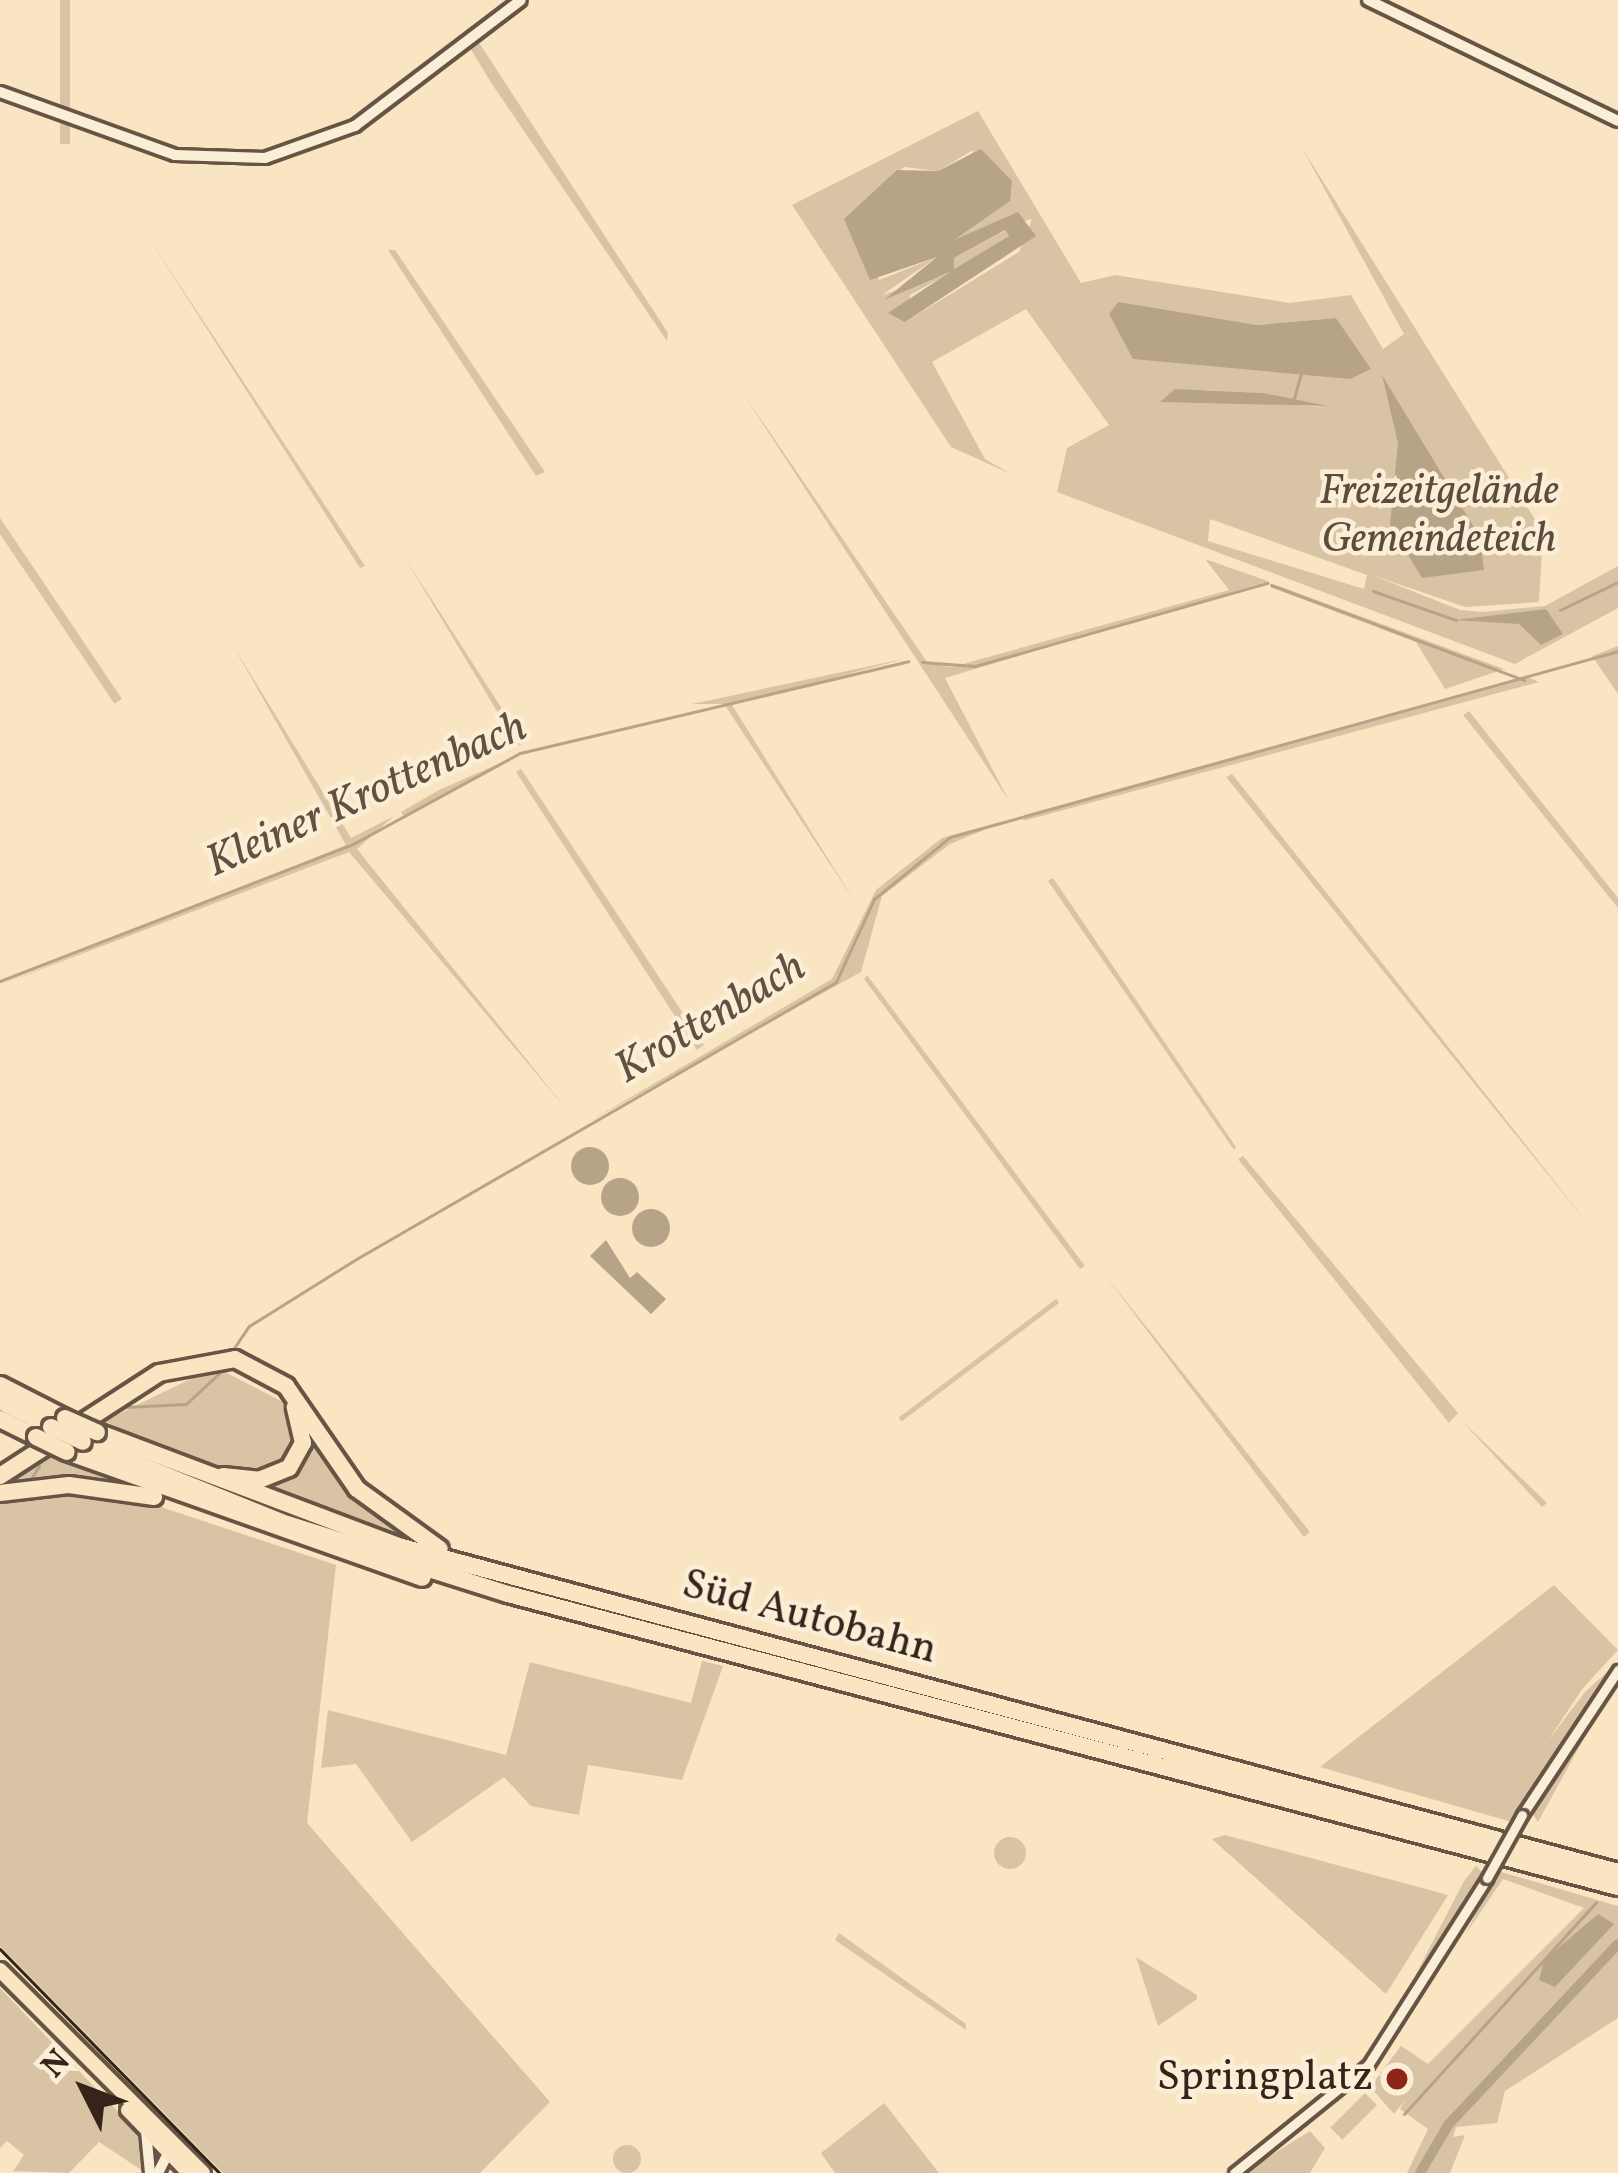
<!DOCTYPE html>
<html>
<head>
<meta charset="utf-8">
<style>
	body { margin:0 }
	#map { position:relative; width:1618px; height:2173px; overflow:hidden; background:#f9e5c1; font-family:Vollkorn,serif }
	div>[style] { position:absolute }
	.green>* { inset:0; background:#d8c4a5; transform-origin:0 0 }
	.round { border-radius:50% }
	.water>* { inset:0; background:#b7a388 }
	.stream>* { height:3px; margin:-1.5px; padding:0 1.5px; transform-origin:1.5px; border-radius:1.5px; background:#b7a388 }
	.river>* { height:10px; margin:-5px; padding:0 5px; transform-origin:5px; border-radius:5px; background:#b7a388 }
	.roads { filter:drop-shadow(3px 0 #685444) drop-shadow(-3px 0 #685444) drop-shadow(0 3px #685444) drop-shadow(0 -3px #685444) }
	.tertiary>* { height:9px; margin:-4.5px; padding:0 4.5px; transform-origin:4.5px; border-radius:4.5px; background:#fbeed7 }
	.secondary>* { height:10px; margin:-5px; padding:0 5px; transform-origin:5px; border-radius:5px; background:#fbeed7 }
	.primary>* { height:14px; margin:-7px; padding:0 7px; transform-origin:7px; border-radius:7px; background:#f9e5c1 }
	.motorway>* { height:16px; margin:-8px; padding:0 8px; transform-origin:8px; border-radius:8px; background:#f9e5c1 }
	.tram>* { height:3px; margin:-1.5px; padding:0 1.5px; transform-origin:1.5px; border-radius:1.5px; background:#37231a }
	.bridges { filter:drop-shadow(3px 0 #685444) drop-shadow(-3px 0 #685444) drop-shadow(0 3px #685444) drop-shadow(0 -3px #685444) }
	.tertiary-bridge>* { height:9px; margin:-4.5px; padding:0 4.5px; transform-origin:4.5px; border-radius:4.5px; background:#fbeed7 }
	.motorway-bridge>* { height:16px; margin:-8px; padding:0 8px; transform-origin:8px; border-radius:8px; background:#f9e5c1 }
	.dots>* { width:33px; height:33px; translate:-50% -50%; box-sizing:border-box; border:6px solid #fbeed7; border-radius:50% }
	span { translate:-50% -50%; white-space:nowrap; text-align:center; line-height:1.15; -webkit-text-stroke:9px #fbeed7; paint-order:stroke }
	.park-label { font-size:42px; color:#5f4b3d; font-style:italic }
	.street-label { font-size:42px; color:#37231a }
	.poi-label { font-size:42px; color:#37231a }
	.right { translate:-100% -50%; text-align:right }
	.water-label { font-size:45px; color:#645040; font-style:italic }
	.north { position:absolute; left:24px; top:2029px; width:120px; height:120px; -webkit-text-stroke:9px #fbeed7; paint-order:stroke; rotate:312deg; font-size:33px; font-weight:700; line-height:48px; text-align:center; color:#37231a }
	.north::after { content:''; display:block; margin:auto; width:42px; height:54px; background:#37231a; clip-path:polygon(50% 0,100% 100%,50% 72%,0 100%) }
</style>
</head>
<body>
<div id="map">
	<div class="green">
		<div style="left:60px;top:0;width:10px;height:144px"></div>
		<div style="clip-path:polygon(476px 38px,668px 333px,667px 341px,492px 84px,470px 48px)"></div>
		<div style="clip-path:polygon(evenodd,978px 111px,1081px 283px,1115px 275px,1290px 303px,1351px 295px,1383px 349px,1404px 334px,1302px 148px,1543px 532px,1539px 602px,1465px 607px,1372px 575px,1460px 610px,1482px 612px,1545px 606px,1618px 566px,1618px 608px,1515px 664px,1057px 492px,1067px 448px,1109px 425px,1026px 309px,932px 362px,985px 459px,1011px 474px,951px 447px,792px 205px,978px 111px,973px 150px,953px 240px,1032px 219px,1019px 252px,905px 322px,910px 295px,950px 273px,882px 295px,937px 257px,879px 280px,860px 205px,904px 167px,938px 171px,973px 150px,978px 111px,1118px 303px,1257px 325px,1336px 318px,1368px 371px,1134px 359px,1118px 303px,978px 111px,1203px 390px,1264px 393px,1322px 407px,1178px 395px,1203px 390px,978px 111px,1210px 519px,1367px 575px,1364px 589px,1208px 541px,1210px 519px)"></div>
		<div style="clip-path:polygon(1006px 230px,1009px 236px,954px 269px,954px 258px)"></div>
		<div style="clip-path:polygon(148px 237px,365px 566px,360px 568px)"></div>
		<div style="clip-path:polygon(388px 250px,395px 250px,545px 472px,536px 476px)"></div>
		<div style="clip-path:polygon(740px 389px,927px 662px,952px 667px,1229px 590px,1205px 559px,1268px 581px,945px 678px,1009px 801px)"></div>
		<div style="left:0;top:518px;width:218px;height:9px;rotate:56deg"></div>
		<div style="clip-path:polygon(405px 558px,524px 743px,518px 746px)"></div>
		<div style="clip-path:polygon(1270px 587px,1273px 584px,1504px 669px,1445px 689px,1416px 642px)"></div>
		<div style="clip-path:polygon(232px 644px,351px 838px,394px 816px,357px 849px,568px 1111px,349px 852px,0 985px,346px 845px)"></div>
		<div style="clip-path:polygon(1618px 646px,1618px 694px,1592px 656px)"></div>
		<div style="clip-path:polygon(908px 658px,732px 705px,855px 902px,724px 704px,692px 704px)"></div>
		<div style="clip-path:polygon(1526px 676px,1539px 682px,1023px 821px,1024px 815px)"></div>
		<div style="clip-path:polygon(1469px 711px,1618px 898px,1618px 908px,1463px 715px)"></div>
		<div style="clip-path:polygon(521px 754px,404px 817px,401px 812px,439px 790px)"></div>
		<div style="clip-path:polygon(521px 769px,704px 1045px,697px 1050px,516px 772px)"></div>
		<div style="clip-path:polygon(1232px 774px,1349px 921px,1596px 1234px,1226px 777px)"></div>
		<div style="clip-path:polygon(1011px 819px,950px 844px,882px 896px,861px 972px,585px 1124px,832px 979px,876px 890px,942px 838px)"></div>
		<div style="clip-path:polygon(1053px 878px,1236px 1147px,1234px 1150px,1048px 881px)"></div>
		<div style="clip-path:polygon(867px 975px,1085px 1266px,1080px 1269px,864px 979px)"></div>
		<div style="clip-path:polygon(1243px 1156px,1458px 1413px,1449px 1423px,1238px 1159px)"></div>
		<div style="clip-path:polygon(1101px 1270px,1310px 1532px,1304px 1537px)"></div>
		<div style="left:1056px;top:1299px;width:5px;height:197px;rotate:53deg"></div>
		<div style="clip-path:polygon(215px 1367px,287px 1404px,295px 1454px,281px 1466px,215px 1470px,104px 1421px)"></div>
		<div style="clip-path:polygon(1460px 1419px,1547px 1503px,1542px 1507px)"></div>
		<div style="clip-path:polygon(307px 1428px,375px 1512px,419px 1542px,243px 1483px,279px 1477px)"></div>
		<div style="clip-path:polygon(54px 1452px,89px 1469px,149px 1492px,0 1488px)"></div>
		<div style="clip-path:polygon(34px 1489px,149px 1503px,336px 1565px,307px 1823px,550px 2102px,480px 2173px,223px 2173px,0 1946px,0 1496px)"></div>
		<div style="clip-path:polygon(1554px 1585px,1618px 1650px,1583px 1688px,1547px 1742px,1585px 1692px,1618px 1662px,1512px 1822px,1320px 1767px)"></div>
		<div style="clip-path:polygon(702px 1661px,723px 1666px,682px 1780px,588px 1765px,579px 1815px,531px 1806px,504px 1777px,412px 1842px,356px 1764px,321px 1768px,328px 1710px,506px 1755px,530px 1662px,691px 1703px)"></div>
		<div style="clip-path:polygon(1618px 1681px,1583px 1740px,1538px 1822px,1531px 1811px,1555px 1767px)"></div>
		<div style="clip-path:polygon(1225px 1835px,1448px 1895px,1386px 1994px,1212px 1839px)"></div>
		<div class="round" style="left:994px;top:1837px;width:32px;height:32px"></div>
		<div style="clip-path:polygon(1476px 1866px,1483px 1873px,1399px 2007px,1464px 1881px)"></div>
		<div style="clip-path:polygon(1498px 1871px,1618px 1906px,1618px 2018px,1505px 2091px,1497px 2123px,1456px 2127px,1453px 2137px,1465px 2135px,1450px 2173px,1407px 2173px,1428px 2129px,1400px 2109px,1405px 2100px,1394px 2114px,1370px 2087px,1401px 2046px,1428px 2064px,1584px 1908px,1503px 1879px,1465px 1935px)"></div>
		<div style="clip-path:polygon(839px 1933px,966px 2024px,966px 2030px,835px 1940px)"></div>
		<div style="clip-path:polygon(1136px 1957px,1197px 1995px,1197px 1999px,1158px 2026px)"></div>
		<div style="clip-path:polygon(0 1988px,147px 2142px,146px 2173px,99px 2142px,69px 2173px,13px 2171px,24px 2155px,7px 2141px,0 2148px)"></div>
		<div style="left:1365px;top:2093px;width:17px;height:49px;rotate:45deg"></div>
		<div style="clip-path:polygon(884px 2103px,939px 2173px,835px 2173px,821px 2153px)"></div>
		<div style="clip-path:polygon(1310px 2131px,1325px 2148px,1310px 2173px,1243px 2173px)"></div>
		<div class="round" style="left:613px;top:2145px;width:28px;height:28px"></div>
	</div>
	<div class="water">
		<div style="clip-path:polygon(evenodd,981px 149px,1012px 181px,1010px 201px,954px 240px,1018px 212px,1036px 236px,905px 322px,888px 313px,950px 272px,884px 300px,937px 257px,870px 280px,844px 219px,897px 170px,938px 171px,981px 149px,1005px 230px,1009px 236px,954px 269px,954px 258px,1005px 230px)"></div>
		<div style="clip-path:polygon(1118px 302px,1257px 325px,1336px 318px,1371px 369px,1350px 379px,1133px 359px,1109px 314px)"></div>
		<div style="clip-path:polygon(1382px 375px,1480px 537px,1484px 570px,1422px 578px,1390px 525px,1398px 443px)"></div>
		<div style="clip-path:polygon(1175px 389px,1264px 393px,1328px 406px,1160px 402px)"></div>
		<div style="clip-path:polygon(1546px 609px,1563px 634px,1541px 645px,1519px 624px,1455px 620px)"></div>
		<div class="round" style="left:571px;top:1147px;width:38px;height:38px"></div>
		<div class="round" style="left:601px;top:1178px;width:38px;height:38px"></div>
		<div class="round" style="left:632px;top:1209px;width:38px;height:38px"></div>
		<div style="clip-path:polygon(606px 1240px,630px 1278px,637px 1272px,666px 1299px,651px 1314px,590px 1256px)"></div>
		<div style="clip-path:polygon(1598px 1914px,1614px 1924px,1555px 1987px,1539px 1980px,1544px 1960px)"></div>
	</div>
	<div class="stream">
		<div style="left:1294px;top:398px;width:25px;rotate:-74deg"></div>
		<div style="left:1271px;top:585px;width:114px;rotate:20.5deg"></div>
		<div style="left:1373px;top:591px;width:88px;rotate:19.3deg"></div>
		<div style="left:1560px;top:610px;width:64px;rotate:-25.8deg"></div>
		<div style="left:1380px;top:626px;width:154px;rotate:20.6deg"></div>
		<div style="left:922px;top:662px;width:53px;rotate:4.3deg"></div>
		<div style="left:975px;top:666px;width:304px;rotate:-15.9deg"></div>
		<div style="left:0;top:981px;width:379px;rotate:-21.2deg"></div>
		<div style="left:353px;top:844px;width:190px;rotate:-28.6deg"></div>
		<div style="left:520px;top:753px;width:399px;rotate:-13.3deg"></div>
		<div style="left:232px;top:1351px;width:30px;rotate:-56deg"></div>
		<div style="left:249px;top:1326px;width:128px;rotate:-32deg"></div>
		<div style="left:358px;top:1258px;width:552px;rotate:-30deg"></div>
		<div style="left:836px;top:982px;width:91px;rotate:-65.4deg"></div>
		<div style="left:874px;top:899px;width:98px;rotate:-39.2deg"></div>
		<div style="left:950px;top:837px;width:693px;rotate:-15.56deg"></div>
		<div style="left:125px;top:1407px;width:61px;rotate:-2.8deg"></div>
		<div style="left:186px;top:1404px;width:56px;rotate:-42.8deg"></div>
		<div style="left:30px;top:1480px;width:17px;rotate:-57deg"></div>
		<div style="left:1404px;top:2114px;width:286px;rotate:-47.8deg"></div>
	</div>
	<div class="river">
		<div style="left:1420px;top:2173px;width:56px;rotate:-59.7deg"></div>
		<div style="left:1448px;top:2125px;width:248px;rotate:-46.8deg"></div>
	</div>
	<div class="roads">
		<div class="tertiary">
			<div style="left:1522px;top:1815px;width:174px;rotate:-56.5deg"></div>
			<div style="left:1234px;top:2173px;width:172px;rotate:-38.9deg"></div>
			<div style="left:1368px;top:2065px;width:222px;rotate:-57.5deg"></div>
		</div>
		<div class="secondary">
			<div style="left:1368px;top:0;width:278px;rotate:25.8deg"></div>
			<div style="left:0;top:92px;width:186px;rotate:19.8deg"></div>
			<div style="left:175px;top:155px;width:90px;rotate:1.9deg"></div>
			<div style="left:265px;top:158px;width:96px;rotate:-19.6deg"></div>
			<div style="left:355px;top:126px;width:208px;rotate:-37.2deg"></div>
			<div style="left:146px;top:2131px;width:42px;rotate:84.6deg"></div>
			<div style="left:158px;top:2173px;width:27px;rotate:-63deg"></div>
		</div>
		<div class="primary">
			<div style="left:0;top:1970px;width:287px;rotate:45deg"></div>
			<div style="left:128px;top:2110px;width:88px;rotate:45.9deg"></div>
		</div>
		<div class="motorway">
			<div style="left:0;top:1385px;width:73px;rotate:26.9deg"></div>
			<div style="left:0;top:1401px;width:57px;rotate:27deg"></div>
			<div style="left:0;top:1419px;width:40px;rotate:26.6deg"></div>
			<div style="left:97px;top:1432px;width:326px;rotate:20.7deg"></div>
			<div style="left:402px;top:1547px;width:1259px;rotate:14.96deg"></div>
			<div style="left:83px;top:1442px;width:220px;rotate:21.9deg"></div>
			<div style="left:287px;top:1524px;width:232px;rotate:17.6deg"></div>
			<div style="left:508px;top:1594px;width:1148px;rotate:14.79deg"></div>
			<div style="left:67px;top:1452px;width:377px;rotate:19.5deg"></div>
			<div style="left:0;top:1476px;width:189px;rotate:-32.9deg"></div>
			<div style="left:159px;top:1373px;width:77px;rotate:-10.4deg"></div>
			<div style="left:235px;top:1359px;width:58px;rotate:27.9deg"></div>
			<div style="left:286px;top:1386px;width:125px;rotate:55.4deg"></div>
			<div style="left:357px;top:1489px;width:102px;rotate:35.9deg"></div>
			<div style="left:223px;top:1476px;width:36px;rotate:6deg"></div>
			<div style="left:259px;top:1480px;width:32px;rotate:-22deg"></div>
			<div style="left:289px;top:1468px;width:29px;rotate:-61deg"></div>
			<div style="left:303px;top:1443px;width:37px;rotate:-103deg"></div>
			<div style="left:0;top:1493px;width:69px;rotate:-6.6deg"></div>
			<div style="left:69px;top:1485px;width:86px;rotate:8deg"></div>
		</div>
	</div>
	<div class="tram">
		<div style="left:0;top:1949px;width:313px;rotate:45.6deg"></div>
	</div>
	<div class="bridges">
		<div class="tertiary-bridge">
			<div style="left:1487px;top:1878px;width:72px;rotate:-60.9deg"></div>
		</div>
		<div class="motorway-bridge">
			<div style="left:65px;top:1418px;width:35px;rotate:24deg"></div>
			<div style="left:51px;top:1427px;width:35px;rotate:25deg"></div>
			<div style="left:36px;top:1437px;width:34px;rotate:26deg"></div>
		</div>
	</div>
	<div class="dots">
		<div style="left:1397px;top:2079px;background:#8f2418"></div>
	</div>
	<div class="park-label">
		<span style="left:1439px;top:517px">Freizeitgelände<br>Gemeindeteich</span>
	</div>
	<div class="street-label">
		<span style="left:809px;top:1619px;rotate:15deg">Süd Autobahn</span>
	</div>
	<div class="poi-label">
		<span class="right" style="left:1373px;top:2079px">Springplatz</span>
	</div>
	<div class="water-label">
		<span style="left:367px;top:796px;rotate:-24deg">Kleiner Krottenbach</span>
		<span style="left:711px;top:1019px;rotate:-31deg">Krottenbach</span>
	</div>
	<div class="north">N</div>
</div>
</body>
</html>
